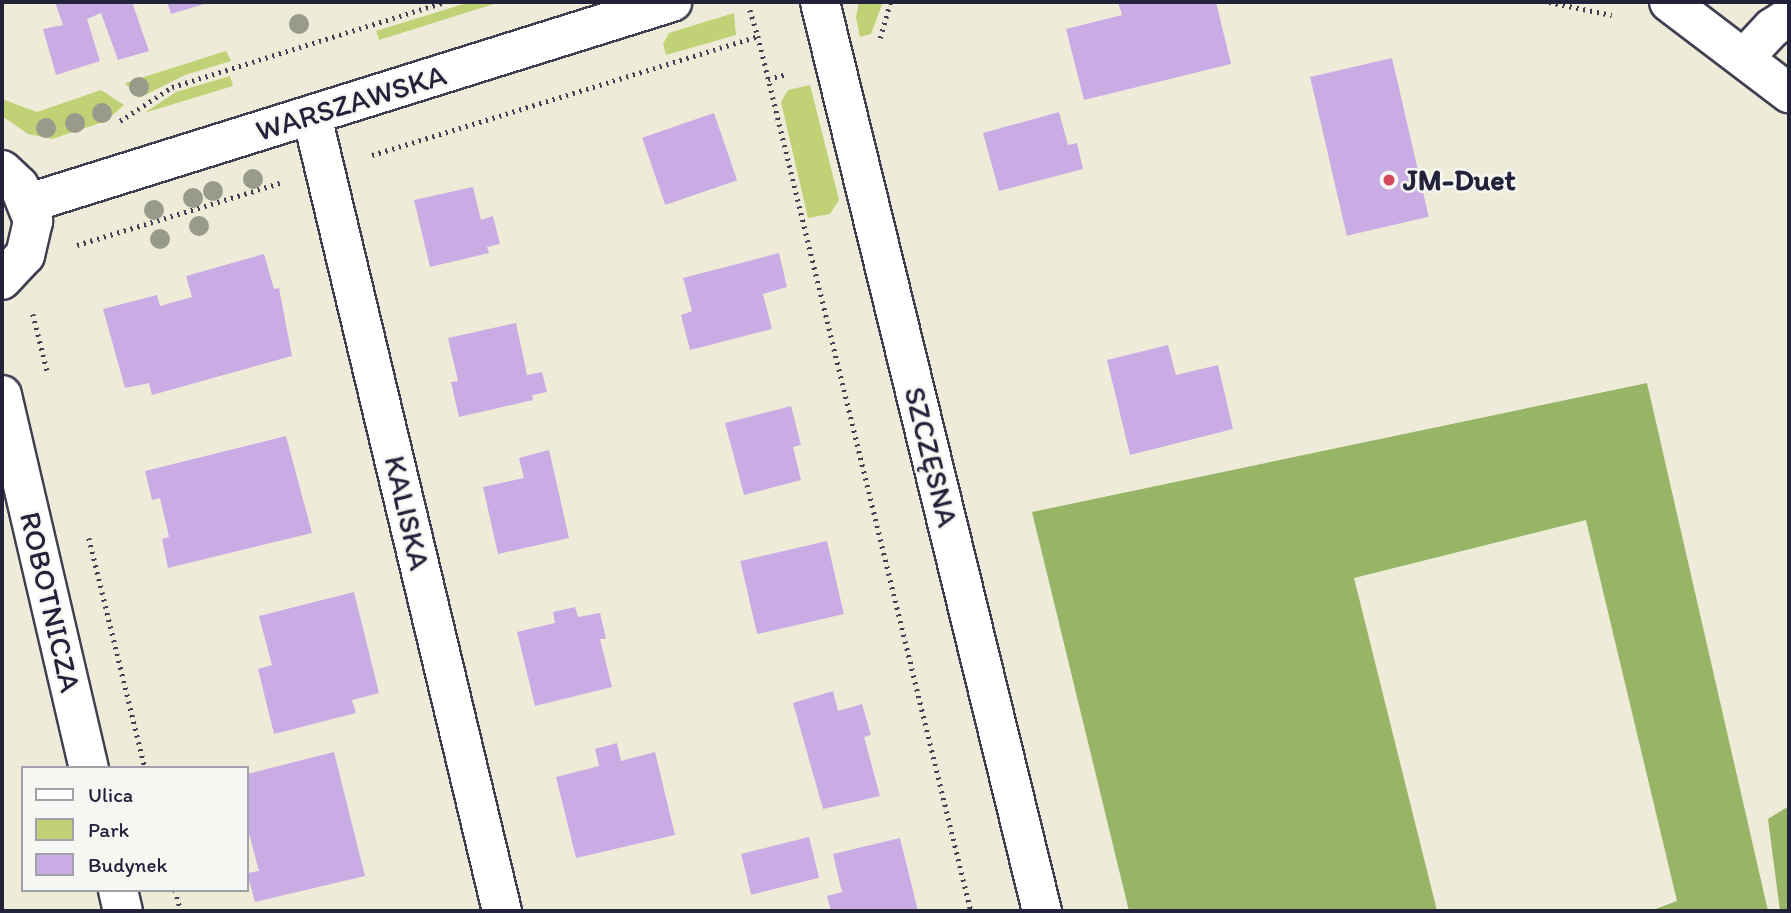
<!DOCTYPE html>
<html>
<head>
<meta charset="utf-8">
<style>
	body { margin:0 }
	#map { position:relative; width:1791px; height:913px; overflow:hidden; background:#eeecd9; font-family:Itim,sans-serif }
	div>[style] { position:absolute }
	.green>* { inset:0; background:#c0d275 }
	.forest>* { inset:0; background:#98b466 }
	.building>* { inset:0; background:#caace5; transform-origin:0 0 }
	.path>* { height:4.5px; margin-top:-2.25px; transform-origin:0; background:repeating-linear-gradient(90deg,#414053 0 2px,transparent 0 7px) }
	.roads { filter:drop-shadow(2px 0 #414053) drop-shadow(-2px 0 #414053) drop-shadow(0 2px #414053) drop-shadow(0 -2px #414053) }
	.minor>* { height:38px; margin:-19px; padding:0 19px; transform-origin:19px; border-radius:19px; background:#fff }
	.trees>* { width:20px; height:20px; margin:-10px; border-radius:50%; background:#989a8b }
	.dots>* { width:19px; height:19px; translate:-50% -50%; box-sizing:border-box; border:4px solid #f6f6f2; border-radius:50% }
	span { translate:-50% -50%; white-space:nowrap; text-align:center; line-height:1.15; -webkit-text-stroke:5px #f6f6f2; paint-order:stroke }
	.street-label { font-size:30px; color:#22223b }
	.poi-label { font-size:30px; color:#22223b; font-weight:700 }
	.left { translate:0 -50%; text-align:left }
	.frame { position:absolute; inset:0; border:4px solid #22223b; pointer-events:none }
	.legend { position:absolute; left:21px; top:766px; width:228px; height:126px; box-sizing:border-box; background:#f6f6f2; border:2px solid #a1a1a9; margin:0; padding:9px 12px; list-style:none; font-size:21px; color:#22223b }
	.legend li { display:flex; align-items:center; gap:14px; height:35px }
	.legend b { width:35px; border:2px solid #a1a1a9 }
</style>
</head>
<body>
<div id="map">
	<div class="green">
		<div style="clip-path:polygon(470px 2px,500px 2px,379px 40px,376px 31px)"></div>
		<div style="clip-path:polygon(859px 2px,883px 2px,871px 34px,860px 37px,856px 17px)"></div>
		<div style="clip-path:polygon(734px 13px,736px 35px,666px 55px,663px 44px,669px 33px)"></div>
		<div style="clip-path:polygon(226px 51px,231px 61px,185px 75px,139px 98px,125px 83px)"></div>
		<div style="clip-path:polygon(230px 76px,233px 86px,144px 113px,176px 92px)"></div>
		<div style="clip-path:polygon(810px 85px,839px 200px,830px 214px,808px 218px,781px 102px,788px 90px)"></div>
		<div style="clip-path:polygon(101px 90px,124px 105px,106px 121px,52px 139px,28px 134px,2px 116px,2px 99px,37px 112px)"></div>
	</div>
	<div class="forest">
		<div style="clip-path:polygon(1647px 383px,1768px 911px,1650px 911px,1677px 901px,1586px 520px,1354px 578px,1437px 911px,1129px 911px,1032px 512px)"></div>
		<div style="clip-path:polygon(1789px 806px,1789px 911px,1780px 911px,1768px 819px)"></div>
	</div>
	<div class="building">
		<div style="clip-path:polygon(55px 2px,132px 2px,149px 51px,118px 60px,101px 13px,87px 19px,100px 61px,56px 75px,43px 29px,63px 25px)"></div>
		<div style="clip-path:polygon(167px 2px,211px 2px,171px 14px)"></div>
		<div style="clip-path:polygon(1118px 2px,1216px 2px,1231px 64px,1084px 100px,1066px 29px,1122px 15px)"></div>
		<div style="left:1392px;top:58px;width:163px;height:84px;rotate:77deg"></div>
		<div style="clip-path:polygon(1059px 112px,1068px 145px,1077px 143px,1083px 169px,999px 191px,983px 133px)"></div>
		<div style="left:714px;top:113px;width:71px;height:76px;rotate:71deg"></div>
		<div style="clip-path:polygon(473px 187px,481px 220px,493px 216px,500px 244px,487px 247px,489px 253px,430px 267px,414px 200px)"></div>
		<div style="clip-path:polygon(779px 253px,787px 287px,763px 294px,772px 329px,690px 350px,681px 315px,692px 311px,683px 278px)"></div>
		<div style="clip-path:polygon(264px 254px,274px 289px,279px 288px,292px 356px,152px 395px,149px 383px,125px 388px,103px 309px,157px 295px,160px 306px,192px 297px,186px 276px)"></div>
		<div style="clip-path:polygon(516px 323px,527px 375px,542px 372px,547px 392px,532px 395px,533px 400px,459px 417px,451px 382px,458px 381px,448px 338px)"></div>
		<div style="clip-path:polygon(1168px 345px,1176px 375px,1218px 365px,1233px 429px,1130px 455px,1107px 360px)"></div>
		<div style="clip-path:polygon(791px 406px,801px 445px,793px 447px,801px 480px,744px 495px,725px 423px)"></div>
		<div style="clip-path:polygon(286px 436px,312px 533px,168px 568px,162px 539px,169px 537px,160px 498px,152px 500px,145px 471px)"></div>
		<div style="clip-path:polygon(549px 450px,569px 538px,498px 554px,483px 487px,524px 478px,519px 458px)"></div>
		<div style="left:827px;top:541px;width:75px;height:89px;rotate:77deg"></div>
		<div style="clip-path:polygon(354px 592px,379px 693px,352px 700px,356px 713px,274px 734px,258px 669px,272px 665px,259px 616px)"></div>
		<div style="clip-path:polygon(575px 607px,578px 617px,600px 613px,606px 639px,600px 639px,612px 687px,535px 706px,517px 632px,555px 623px,553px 612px)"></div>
		<div style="clip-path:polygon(833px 691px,838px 711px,862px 704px,871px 735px,864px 737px,880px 796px,823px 809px,793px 703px)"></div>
		<div style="clip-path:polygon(617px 743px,621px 761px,655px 752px,675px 835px,576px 858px,556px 777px,599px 766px,595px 749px)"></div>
		<div style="clip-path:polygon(334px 752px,365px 876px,255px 902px,247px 873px,259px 871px,247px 826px,247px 774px)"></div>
		<div style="left:809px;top:837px;width:42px;height:70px;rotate:76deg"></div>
		<div style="clip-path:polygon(900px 838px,918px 911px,831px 911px,827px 896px,842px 892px,833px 854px)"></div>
	</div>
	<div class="path">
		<div style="left:1549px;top:2px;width:64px;rotate:11.7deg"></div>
		<div style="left:750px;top:10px;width:27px;rotate:73deg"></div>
		<div style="left:880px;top:38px;width:37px;rotate:-74deg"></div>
		<div style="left:768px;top:79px;width:20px;rotate:-15deg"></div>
		<div style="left:120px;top:121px;width:62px;rotate:-33.2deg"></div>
		<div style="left:172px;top:87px;width:286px;rotate:-17.3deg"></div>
		<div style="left:372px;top:155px;width:404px;rotate:-17.1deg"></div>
		<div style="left:758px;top:36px;width:901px;rotate:76.32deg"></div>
		<div style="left:77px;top:245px;width:212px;rotate:-17deg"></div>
		<div style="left:33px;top:314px;width:62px;rotate:76deg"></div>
		<div style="left:89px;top:538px;width:237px;rotate:76.3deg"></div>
		<div style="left:175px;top:890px;width:22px;rotate:74deg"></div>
	</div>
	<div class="roads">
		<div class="minor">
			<div style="left:820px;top:2px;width:936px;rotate:76.28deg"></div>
			<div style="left:1669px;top:2px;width:151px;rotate:37.2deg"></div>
			<div style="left:1744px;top:58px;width:41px;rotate:-47deg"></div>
			<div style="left:1772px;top:28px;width:20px;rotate:-33deg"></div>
			<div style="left:312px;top:116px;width:817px;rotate:76.56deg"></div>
			<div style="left:2px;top:170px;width:23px;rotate:43deg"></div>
			<div style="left:19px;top:186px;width:38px;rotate:68deg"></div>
			<div style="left:33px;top:221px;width:35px;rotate:103deg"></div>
			<div style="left:25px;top:255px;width:34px;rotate:133deg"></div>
			<div style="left:29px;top:203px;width:674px;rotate:-17.36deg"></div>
			<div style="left:2px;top:395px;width:383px;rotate:76.9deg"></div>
			<div style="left:118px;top:890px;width:22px;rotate:77deg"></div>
		</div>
	</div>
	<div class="trees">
		<div style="left:299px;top:24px"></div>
		<div style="left:139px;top:87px"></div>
		<div style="left:102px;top:113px"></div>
		<div style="left:75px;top:123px"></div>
		<div style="left:46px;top:128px"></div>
		<div style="left:253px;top:179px"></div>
		<div style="left:213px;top:191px"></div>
		<div style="left:193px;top:198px"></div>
		<div style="left:154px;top:210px"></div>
		<div style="left:199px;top:226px"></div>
		<div style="left:160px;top:239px"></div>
	</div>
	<div class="dots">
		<div style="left:1389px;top:180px;background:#d1495b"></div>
	</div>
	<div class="street-label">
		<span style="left:351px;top:103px;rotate:-17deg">WARSZAWSKA</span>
		<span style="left:931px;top:457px;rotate:76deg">SZCZĘSNA</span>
		<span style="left:407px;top:513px;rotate:77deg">KALISKA</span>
		<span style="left:50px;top:602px;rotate:77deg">ROBOTNICZA</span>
	</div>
	<div class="poi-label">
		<span class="left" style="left:1403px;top:180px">JM-Duet</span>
	</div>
	<div class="frame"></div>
	<ul class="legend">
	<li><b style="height:9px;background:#fff"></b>Ulica</li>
	<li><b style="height:19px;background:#c0d275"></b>Park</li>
	<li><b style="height:19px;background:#caace5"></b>Budynek</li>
	</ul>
</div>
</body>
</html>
